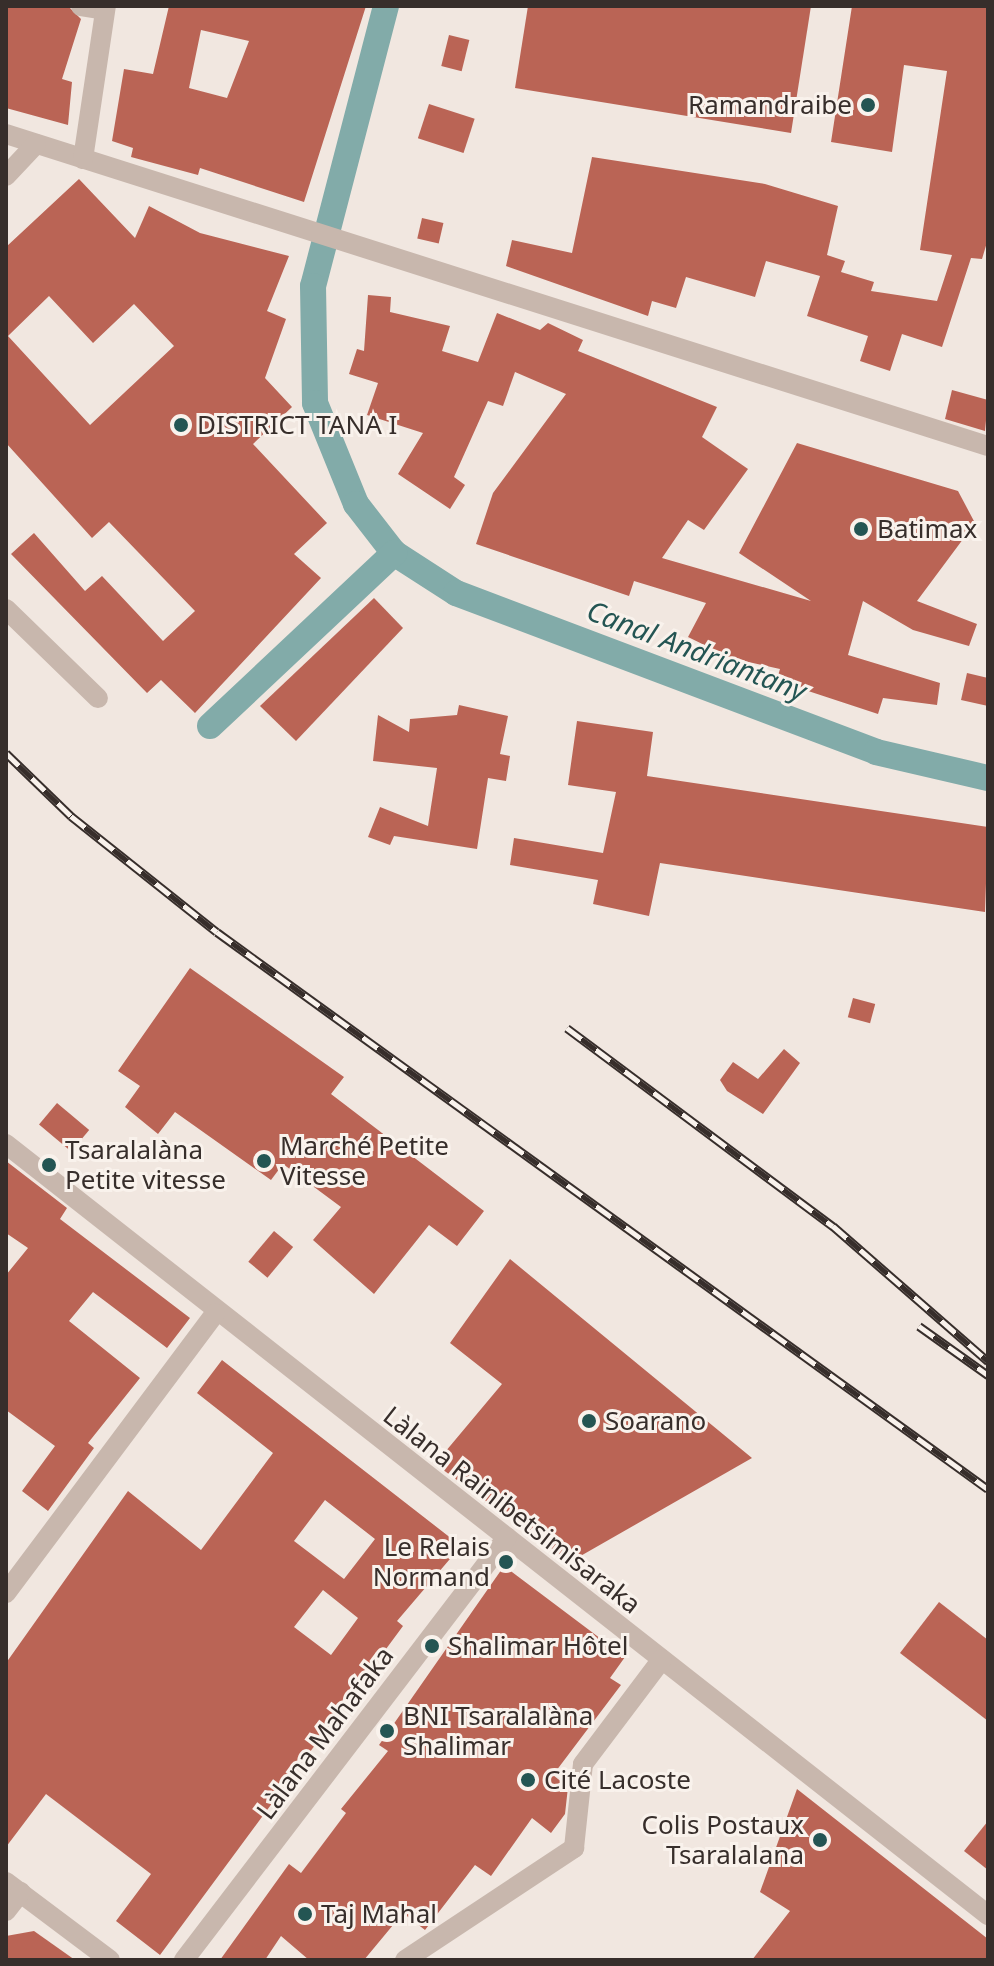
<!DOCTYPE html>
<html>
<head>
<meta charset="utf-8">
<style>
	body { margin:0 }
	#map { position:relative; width:994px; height:1966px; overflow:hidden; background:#f1e7e0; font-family:"Noto Sans",sans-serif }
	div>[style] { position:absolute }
	.canal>* { height:26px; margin:-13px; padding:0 13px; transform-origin:13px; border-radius:13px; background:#82aba9 }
	.building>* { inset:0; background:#ba6455; transform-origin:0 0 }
	.minor>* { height:20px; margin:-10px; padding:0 10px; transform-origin:10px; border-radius:10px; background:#c8b7ad }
	.rail>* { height:9px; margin-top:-4.5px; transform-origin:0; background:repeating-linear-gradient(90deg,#f9f2ec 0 18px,#372e2b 0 36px); box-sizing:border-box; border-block:2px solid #372e2b }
	.dots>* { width:22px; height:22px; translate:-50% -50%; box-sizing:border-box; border:4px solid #f9f2ec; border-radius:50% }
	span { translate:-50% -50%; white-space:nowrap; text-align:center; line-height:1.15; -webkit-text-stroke:6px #f9f2ec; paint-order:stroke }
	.poi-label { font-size:26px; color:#372e2b }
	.right { translate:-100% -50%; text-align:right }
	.left { translate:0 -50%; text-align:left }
	.street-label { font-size:26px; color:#372e2b }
	.water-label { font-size:28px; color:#245553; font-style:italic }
	.frame { position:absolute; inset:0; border:8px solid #372e2b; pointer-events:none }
</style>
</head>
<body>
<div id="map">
	<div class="canal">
		<div style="left:386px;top:6px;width:289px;rotate:104.6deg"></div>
		<div style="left:313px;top:286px;width:117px;rotate:89deg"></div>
		<div style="left:315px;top:403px;width:109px;rotate:67.9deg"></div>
		<div style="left:356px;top:504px;width:62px;rotate:52.2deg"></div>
		<div style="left:394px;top:553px;width:74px;rotate:32.8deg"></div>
		<div style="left:456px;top:593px;width:449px;rotate:20.7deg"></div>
		<div style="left:876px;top:752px;width:115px;rotate:13.1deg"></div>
		<div style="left:210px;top:726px;width:253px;rotate:-43.2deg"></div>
	</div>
	<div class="building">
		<div style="clip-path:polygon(6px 6px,68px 6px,81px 19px,62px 79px,72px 82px,68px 125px,6px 108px)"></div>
		<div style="clip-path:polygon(evenodd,169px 6px,366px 6px,304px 202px,200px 168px,198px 175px,131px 157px,133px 148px,112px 141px,124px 69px,153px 74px,169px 6px,201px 30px,249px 41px,227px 98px,189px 88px,201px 30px)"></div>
		<div style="clip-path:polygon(528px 6px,811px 6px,791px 133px,515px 88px)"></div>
		<div style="clip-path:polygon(852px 6px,988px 6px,988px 239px,982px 259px,971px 258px,942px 347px,902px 334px,890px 371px,860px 361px,868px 336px,807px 316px,820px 276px,766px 261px,755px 297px,686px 277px,676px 308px,652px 301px,648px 316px,506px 266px,512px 240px,572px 253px,592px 157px,765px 184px,838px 206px,827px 255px,845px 261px,841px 272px,874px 282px,871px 291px,937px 301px,952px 255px,920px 250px,947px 71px,904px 65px,892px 152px,831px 142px)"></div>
		<div style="left:449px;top:35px;width:21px;height:32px;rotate:14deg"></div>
		<div style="left:429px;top:104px;width:48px;height:36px;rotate:18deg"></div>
		<div style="clip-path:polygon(evenodd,79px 179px,135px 238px,149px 206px,200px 233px,289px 256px,267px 311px,286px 319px,265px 378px,292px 407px,253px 444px,327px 523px,294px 554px,321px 578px,195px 713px,161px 680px,147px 693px,11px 554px,34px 533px,85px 591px,102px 576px,163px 641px,195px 611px,109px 522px,92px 538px,6px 443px,6px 247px,79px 179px,49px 296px,93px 343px,134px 304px,174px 346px,90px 425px,8px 336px,49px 296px)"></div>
		<div style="left:422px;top:218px;width:22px;height:21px;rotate:13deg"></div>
		<div style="clip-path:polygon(368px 295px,391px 297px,390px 312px,450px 326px,442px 351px,478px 362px,497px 313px,540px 330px,548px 323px,583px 340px,578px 351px,717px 407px,702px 437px,748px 469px,704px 530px,688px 520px,662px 558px,811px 601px,739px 553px,797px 443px,958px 491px,975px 523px,917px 601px,977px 624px,969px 646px,913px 630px,863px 601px,848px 655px,940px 683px,937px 705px,883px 698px,878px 714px,796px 687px,777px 679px,780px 669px,731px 658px,688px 637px,706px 603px,634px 581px,629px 596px,476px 544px,493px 493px,566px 394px,515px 372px,503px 406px,488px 401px,454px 477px,465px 485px,450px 509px,398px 474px,423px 433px,367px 415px,378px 383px,349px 374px,357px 349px,364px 351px)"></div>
		<div style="clip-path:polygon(952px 390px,988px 400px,985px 431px,945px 419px)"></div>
		<div style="clip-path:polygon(374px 598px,403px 628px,296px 741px,260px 706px)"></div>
		<div style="clip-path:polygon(967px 673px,988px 678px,988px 706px,961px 700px)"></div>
		<div style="clip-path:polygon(459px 705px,508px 716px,500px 754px,510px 756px,506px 781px,488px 778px,477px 849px,394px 836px,390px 845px,368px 837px,380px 807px,428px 826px,437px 768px,373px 761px,378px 715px,409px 732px,410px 719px,457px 715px)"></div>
		<div style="clip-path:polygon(577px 721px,653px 732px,647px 776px,988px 827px,985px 912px,660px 863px,649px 916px,593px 904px,598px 880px,510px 865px,514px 838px,603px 853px,616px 792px,568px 785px)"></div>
		<div style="clip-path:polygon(190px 968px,344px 1077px,331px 1094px,484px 1211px,457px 1246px,429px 1225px,374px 1294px,313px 1240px,341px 1207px,283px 1164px,271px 1180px,175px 1112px,158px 1134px,125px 1107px,140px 1086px,118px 1071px)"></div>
		<div style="left:853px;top:998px;width:23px;height:20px;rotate:15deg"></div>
		<div style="clip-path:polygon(784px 1049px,800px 1063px,763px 1114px,727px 1091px,720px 1080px,733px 1062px,758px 1079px)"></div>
		<div style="left:57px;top:1103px;width:42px;height:28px;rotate:40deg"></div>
		<div style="clip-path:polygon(6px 1161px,67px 1208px,60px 1219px,190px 1318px,167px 1348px,93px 1292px,69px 1321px,140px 1378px,88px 1443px,94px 1448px,48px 1511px,22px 1491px,55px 1446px,6px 1410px,6px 1275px,28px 1248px,6px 1233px)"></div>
		<div style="left:274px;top:1231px;width:25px;height:40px;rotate:40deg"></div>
		<div style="clip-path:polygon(510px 1259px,752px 1458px,570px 1562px,435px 1464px,502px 1384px,450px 1343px)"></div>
		<div style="clip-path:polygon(evenodd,222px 1360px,461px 1546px,397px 1621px,403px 1626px,160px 1955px,116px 1921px,151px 1874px,46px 1794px,6px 1847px,6px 1663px,128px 1491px,201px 1550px,273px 1453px,197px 1393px,222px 1360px,325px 1500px,375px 1539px,344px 1579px,294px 1541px,325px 1500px,222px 1360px,323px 1590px,358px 1618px,331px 1655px,294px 1627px,323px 1590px)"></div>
		<div style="clip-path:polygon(504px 1566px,625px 1657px,610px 1678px,621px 1685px,553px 1775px,568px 1787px,565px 1814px,551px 1833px,532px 1818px,491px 1876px,475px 1865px,425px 1930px,403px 1913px,364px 1960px,309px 1960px,281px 1936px,265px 1960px,220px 1960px,289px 1864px,301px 1873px,346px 1813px,341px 1809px,388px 1751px,379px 1745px)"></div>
		<div style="clip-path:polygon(939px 1602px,988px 1640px,988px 1721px,900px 1653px)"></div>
		<div style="clip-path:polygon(797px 1789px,988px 1939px,988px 1960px,752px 1960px,790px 1911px,760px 1892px)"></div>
		<div style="clip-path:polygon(988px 1821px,988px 1870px,964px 1851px)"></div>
		<div style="clip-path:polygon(34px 1931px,75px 1960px,6px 1960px,6px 1936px)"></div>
	</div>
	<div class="minor">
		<div style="left:81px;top:6px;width:24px;rotate:9deg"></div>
		<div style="left:6px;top:134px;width:1030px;rotate:17.63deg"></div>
		<div style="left:83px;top:159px;width:155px;rotate:-81.5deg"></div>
		<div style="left:6px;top:176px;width:44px;rotate:-46.8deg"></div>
		<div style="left:6px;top:609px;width:128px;rotate:44.1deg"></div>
		<div style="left:6px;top:1144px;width:1249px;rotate:38.14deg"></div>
		<div style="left:6px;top:1593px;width:349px;rotate:-53.2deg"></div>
		<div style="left:6px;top:1882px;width:130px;rotate:36.9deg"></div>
		<div style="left:6px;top:1911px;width:24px;rotate:-52deg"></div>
		<div style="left:184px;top:1960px;width:532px;rotate:-52.63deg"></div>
		<div style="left:405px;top:1960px;width:203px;rotate:-33.5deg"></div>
		<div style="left:574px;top:1848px;width:84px;rotate:-83.9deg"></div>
		<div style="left:583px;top:1764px;width:131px;rotate:-53deg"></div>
	</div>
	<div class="rail">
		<div style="left:6px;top:753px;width:91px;rotate:44.1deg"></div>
		<div style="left:71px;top:816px;width:186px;rotate:38.5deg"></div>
		<div style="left:217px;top:932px;width:951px;rotate:35.85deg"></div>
		<div style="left:567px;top:1028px;width:332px;rotate:36.7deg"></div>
		<div style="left:833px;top:1226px;width:206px;rotate:41.1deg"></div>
		<div style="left:919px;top:1326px;width:85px;rotate:35.4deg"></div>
	</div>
	<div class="dots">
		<div style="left:868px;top:105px;background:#245553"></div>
		<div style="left:181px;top:425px;background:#245553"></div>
		<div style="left:861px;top:529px;background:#245553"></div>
		<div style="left:264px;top:1161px;background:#245553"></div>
		<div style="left:49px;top:1165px;background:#245553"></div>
		<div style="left:589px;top:1421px;background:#245553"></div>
		<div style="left:506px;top:1562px;background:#245553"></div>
		<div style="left:432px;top:1646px;background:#245553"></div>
		<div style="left:387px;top:1731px;background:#245553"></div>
		<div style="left:528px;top:1780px;background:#245553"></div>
		<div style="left:820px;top:1840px;background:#245553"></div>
		<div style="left:305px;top:1914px;background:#245553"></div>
	</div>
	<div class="poi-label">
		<span class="right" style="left:852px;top:105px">Ramandraibe</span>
		<span class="left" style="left:197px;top:425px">DISTRICT TANA I</span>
		<span class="left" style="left:877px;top:529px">Batimax</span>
		<span class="left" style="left:280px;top:1161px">Marché Petite<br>Vitesse</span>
		<span class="left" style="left:65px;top:1165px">Tsaralalàna<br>Petite vitesse</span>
		<span class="left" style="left:605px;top:1421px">Soarano</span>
		<span class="right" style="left:490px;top:1562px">Le Relais<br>Normand</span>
		<span class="left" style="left:448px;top:1646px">Shalimar Hôtel</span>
		<span class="left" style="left:403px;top:1731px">BNI Tsaralalàna<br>Shalimar</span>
		<span class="left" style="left:544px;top:1780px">Cité Lacoste</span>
		<span class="right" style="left:804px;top:1840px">Colis Postaux<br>Tsaralalana</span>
		<span class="left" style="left:321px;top:1914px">Taj Mahal</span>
	</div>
	<div class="street-label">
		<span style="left:512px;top:1510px;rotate:38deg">Làlana Rainibetsimisaraka</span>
		<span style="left:325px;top:1733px;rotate:-53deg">Làlana Mahafaka</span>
	</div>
	<div class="water-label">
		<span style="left:697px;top:650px;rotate:21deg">Canal Andriantany</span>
	</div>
	<div class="frame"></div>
</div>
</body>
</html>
